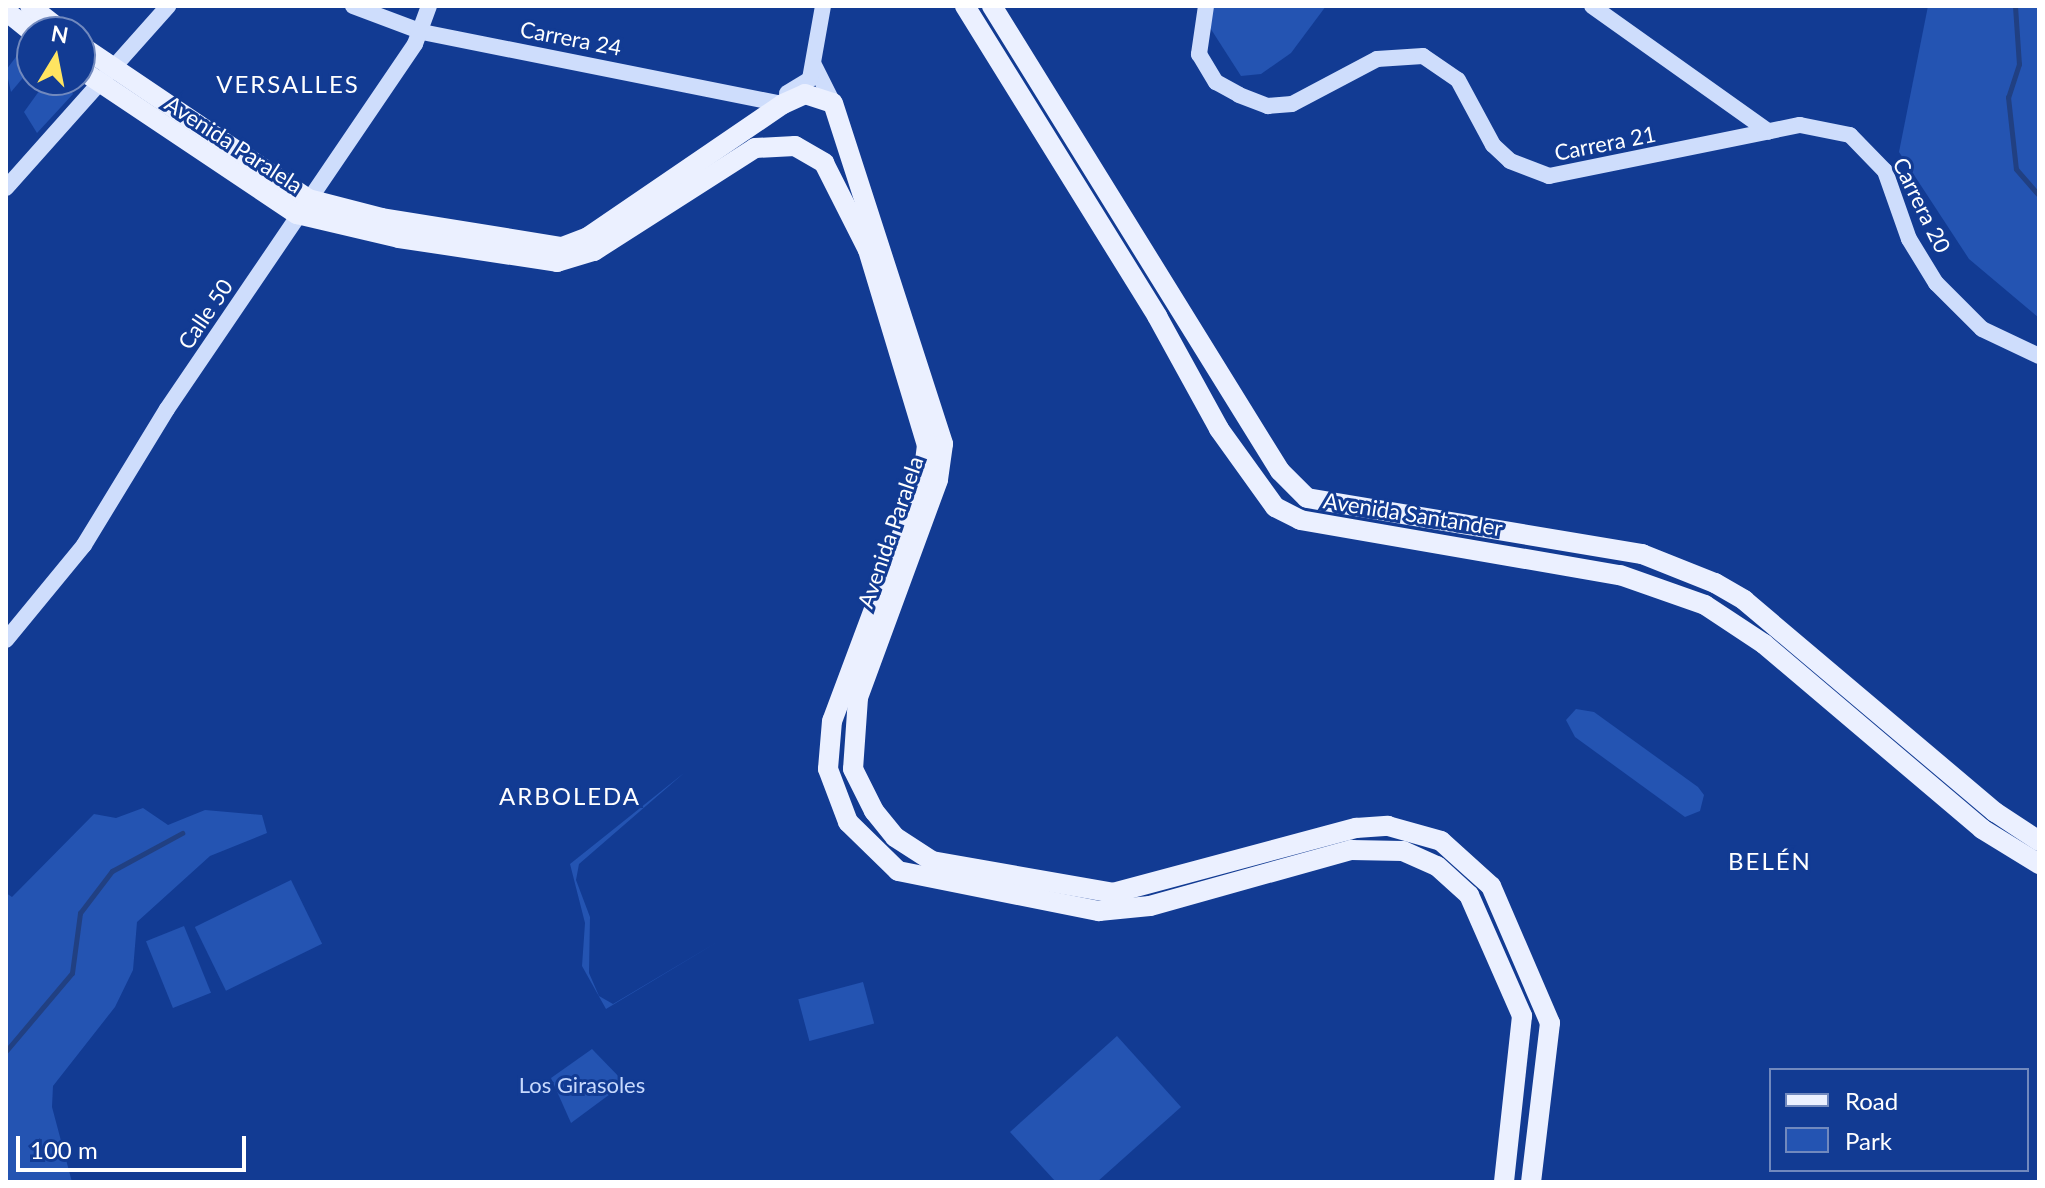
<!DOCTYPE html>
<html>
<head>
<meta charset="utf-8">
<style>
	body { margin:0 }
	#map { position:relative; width:2045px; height:1188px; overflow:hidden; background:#123b93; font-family:Lato,sans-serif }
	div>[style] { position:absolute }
	.green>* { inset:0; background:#2454b2; transform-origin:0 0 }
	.stream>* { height:5px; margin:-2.5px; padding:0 2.5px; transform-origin:2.5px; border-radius:2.5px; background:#214082 }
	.secondary>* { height:16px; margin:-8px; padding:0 8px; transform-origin:8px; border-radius:8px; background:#ceddfc }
	.primary>* { height:20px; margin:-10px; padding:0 10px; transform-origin:10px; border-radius:10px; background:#ebf0ff }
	span { translate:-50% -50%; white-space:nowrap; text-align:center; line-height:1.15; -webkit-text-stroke:6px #123b93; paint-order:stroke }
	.street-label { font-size:22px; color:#fff }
	.park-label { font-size:22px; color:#c7d9fd }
	.neighbourhood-label { font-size:24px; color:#fff; letter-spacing:2px }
	.frame { position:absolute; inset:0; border:8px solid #fff; pointer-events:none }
	.legend { position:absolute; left:1769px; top:1068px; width:260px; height:104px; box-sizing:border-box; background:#123b93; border:2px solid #7189be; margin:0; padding:10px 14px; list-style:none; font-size:24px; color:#fff }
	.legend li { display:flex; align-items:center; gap:16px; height:40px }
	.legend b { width:40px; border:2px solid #7189be }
	.north { position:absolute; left:16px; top:16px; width:80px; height:80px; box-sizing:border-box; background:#123b93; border:2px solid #7189be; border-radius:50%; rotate:10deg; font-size:22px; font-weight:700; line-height:32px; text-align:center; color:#fff }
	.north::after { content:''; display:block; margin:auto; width:28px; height:36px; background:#ffe461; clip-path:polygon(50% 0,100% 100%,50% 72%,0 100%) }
	.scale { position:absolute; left:16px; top:1136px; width:230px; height:36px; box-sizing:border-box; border:4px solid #fff; border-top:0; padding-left:10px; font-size:24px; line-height:28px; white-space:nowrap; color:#fff; -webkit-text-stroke:6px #123b93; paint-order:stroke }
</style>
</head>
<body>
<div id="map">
	<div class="green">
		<div style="clip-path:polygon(1210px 6px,1326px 6px,1291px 53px,1261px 74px,1241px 76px,1207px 23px)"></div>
		<div style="clip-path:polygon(1928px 6px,2039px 6px,2039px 318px,1969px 259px,1899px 152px)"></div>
		<div style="clip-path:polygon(22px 49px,32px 56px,32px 67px,11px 92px,6px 70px)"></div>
		<div style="clip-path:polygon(47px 80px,65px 80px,73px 94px,37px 133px,24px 112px)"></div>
		<div style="clip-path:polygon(1576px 709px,1594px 712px,1698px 787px,1704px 795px,1700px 811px,1685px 817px,1575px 737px,1566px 720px)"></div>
		<div style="clip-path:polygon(684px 773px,579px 864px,576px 880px,590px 917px,589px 973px,599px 996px,613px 1004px,719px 941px,606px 1009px,582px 966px,585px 923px,570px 864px)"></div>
		<div style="clip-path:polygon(143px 808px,168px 825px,205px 810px,262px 815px,267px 833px,210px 856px,137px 922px,133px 970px,115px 1007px,53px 1086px,52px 1107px,72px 1182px,6px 1182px,6px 893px,12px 897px,94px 814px,116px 818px)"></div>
		<div style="left:291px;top:880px;width:71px;height:107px;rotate:64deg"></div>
		<div style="left:184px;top:926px;width:72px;height:41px;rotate:68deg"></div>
		<div style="left:863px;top:982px;width:43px;height:67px;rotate:75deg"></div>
		<div style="clip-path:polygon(1117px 1036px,1181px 1107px,1097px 1182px,1056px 1182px,1010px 1132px)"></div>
		<div style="clip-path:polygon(592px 1049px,625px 1083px,571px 1123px,551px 1078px)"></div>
	</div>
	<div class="stream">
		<div style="left:2015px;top:6px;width:58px;rotate:86.1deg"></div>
		<div style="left:2019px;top:64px;width:35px;rotate:108deg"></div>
		<div style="left:2008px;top:97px;width:72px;rotate:83.7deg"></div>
		<div style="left:2016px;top:169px;width:35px;rotate:49deg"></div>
		<div style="left:6px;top:1051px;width:102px;rotate:-49.8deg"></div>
		<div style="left:72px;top:973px;width:61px;rotate:-82.4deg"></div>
		<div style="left:80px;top:913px;width:53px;rotate:-52.7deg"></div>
		<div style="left:112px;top:871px;width:80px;rotate:-28.5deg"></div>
	</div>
	<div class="secondary">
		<div style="left:353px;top:6px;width:74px;rotate:20.6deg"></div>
		<div style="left:422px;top:32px;width:368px;rotate:11.3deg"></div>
		<div style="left:1206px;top:6px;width:49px;rotate:98.3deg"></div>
		<div style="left:1199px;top:54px;width:33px;rotate:59deg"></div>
		<div style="left:1216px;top:82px;width:26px;rotate:29deg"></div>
		<div style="left:1239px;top:95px;width:31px;rotate:21deg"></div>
		<div style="left:1268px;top:106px;width:24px;rotate:-5deg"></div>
		<div style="left:1292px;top:104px;width:96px;rotate:-27.9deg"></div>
		<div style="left:1377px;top:59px;width:46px;rotate:-3.7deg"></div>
		<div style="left:1423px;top:56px;width:42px;rotate:34.4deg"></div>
		<div style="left:1458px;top:80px;width:74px;rotate:61.7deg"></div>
		<div style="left:1493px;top:145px;width:23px;rotate:43deg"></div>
		<div style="left:1510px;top:161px;width:42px;rotate:21deg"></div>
		<div style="left:1549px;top:176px;width:256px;rotate:-11.5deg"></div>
		<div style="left:1800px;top:125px;width:51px;rotate:11.3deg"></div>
		<div style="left:1850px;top:135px;width:50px;rotate:45.8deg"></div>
		<div style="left:1885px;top:171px;width:72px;rotate:70.6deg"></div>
		<div style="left:1909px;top:239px;width:52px;rotate:58.5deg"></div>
		<div style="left:1936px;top:283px;width:65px;rotate:45deg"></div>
		<div style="left:1982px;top:329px;width:63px;rotate:25.3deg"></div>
		<div style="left:1592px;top:6px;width:217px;rotate:35.4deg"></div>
		<div style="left:814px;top:65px;width:42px;rotate:63.4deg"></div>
		<div style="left:787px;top:93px;width:27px;rotate:-31deg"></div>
		<div style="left:810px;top:79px;width:74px;rotate:-79.9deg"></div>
		<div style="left:6px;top:188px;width:244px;rotate:-48.3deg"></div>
		<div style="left:6px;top:640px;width:123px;rotate:-50.6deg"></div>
		<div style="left:84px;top:545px;width:159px;rotate:-58.6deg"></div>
		<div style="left:167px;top:409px;width:441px;rotate:-55.8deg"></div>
		<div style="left:415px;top:44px;width:40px;rotate:-69.8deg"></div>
	</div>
	<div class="primary">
		<div style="left:30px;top:6px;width:42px;rotate:38.2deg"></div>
		<div style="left:965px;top:6px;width:365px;rotate:58.2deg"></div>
		<div style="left:1157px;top:316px;width:129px;rotate:61.2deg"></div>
		<div style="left:1219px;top:429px;width:96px;rotate:54.3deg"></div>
		<div style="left:1275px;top:507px;width:28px;rotate:27deg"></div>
		<div style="left:1300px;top:520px;width:325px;rotate:9.8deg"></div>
		<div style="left:1620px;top:575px;width:90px;rotate:19.4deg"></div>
		<div style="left:1705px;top:605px;width:71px;rotate:33.5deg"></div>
		<div style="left:1764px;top:644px;width:286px;rotate:40.3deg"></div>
		<div style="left:1982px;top:829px;width:67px;rotate:31.6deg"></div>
		<div style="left:992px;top:6px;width:547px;rotate:58.23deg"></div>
		<div style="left:1280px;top:471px;width:38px;rotate:45deg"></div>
		<div style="left:1307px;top:498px;width:340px;rotate:9.5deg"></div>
		<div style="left:1642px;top:554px;width:79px;rotate:21.7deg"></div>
		<div style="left:1715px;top:583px;width:34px;rotate:30deg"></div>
		<div style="left:1744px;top:600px;width:329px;rotate:40.2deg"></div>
		<div style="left:1995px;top:812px;width:53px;rotate:33.4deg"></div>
		<div style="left:6px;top:11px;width:33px;rotate:39deg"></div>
		<div style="left:80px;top:45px;width:275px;rotate:34deg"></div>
		<div style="left:308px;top:199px;width:76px;rotate:14.4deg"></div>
		<div style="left:382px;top:218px;width:182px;rotate:9.2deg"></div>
		<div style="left:562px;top:247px;width:28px;rotate:-21deg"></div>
		<div style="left:588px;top:237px;width:236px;rotate:-34.3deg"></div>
		<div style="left:783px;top:104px;width:24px;rotate:-24deg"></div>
		<div style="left:805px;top:94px;width:29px;rotate:18deg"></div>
		<div style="left:833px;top:103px;width:358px;rotate:72.1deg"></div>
		<div style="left:943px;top:444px;width:36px;rotate:98deg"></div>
		<div style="left:938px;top:480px;width:232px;rotate:110.2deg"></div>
		<div style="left:858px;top:698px;width:71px;rotate:94deg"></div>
		<div style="left:853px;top:769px;width:47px;rotate:63.4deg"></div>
		<div style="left:874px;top:811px;width:33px;rotate:51deg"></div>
		<div style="left:895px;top:837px;width:44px;rotate:33deg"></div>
		<div style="left:932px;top:861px;width:184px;rotate:10deg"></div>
		<div style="left:1113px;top:893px;width:252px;rotate:-15deg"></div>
		<div style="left:1356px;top:828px;width:32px;rotate:-4deg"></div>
		<div style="left:1388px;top:826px;width:55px;rotate:15.8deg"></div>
		<div style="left:1441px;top:841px;width:67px;rotate:42deg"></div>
		<div style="left:1491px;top:886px;width:149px;rotate:66.7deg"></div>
		<div style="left:1550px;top:1023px;width:160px;rotate:96.8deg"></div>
		<div style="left:80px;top:69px;width:261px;rotate:33.8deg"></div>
		<div style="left:297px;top:214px;width:105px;rotate:13.2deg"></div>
		<div style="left:399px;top:238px;width:160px;rotate:8.6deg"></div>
		<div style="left:557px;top:262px;width:39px;rotate:-17deg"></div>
		<div style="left:594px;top:251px;width:191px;rotate:-32.6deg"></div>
		<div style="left:755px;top:148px;width:40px;rotate:-2.9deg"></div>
		<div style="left:795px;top:146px;width:34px;rotate:30deg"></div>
		<div style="left:824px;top:163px;width:97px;rotate:63.2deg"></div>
		<div style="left:868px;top:250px;width:204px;rotate:73.2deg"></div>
		<div style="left:927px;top:445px;width:33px;rotate:97deg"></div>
		<div style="left:923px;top:478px;width:259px;rotate:110.5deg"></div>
		<div style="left:832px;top:721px;width:48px;rotate:94.8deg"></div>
		<div style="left:828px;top:769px;width:57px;rotate:69.3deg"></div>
		<div style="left:848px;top:822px;width:70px;rotate:44.4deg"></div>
		<div style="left:898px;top:871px;width:205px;rotate:11.3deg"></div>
		<div style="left:1099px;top:911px;width:51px;rotate:-5.6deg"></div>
		<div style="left:1150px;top:906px;width:209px;rotate:-15.6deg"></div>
		<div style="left:1351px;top:850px;width:52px;rotate:1.1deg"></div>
		<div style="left:1403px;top:851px;width:37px;rotate:24deg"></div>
		<div style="left:1437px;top:866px;width:43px;rotate:42.2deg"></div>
		<div style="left:1469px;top:895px;width:132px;rotate:66.3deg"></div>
		<div style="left:1522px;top:1016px;width:167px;rotate:96.2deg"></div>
	</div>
	<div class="street-label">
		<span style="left:571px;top:38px;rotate:11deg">Carrera 24</span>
		<span style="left:1605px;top:143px;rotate:-11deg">Carrera 21</span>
		<span style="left:234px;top:144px;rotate:33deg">Avenida Paralela</span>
		<span style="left:1922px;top:205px;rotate:64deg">Carrera 20</span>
		<span style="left:205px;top:314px;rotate:-56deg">Calle 50</span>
		<span style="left:1413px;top:514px;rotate:9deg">Avenida Santander</span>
		<span style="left:890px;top:532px;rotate:-71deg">Avenida Paralela</span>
	</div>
	<div class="park-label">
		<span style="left:582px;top:1085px">Los Girasoles</span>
	</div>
	<div class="neighbourhood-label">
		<span style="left:288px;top:84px">VERSALLES</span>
		<span style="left:570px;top:796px">ARBOLEDA</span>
		<span style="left:1770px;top:861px">BELÉN</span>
	</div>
	<div class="frame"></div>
	<ul class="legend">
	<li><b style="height:10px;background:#ebf0ff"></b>Road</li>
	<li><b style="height:22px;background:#2454b2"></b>Park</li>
	</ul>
	<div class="north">N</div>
	<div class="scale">100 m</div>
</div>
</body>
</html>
